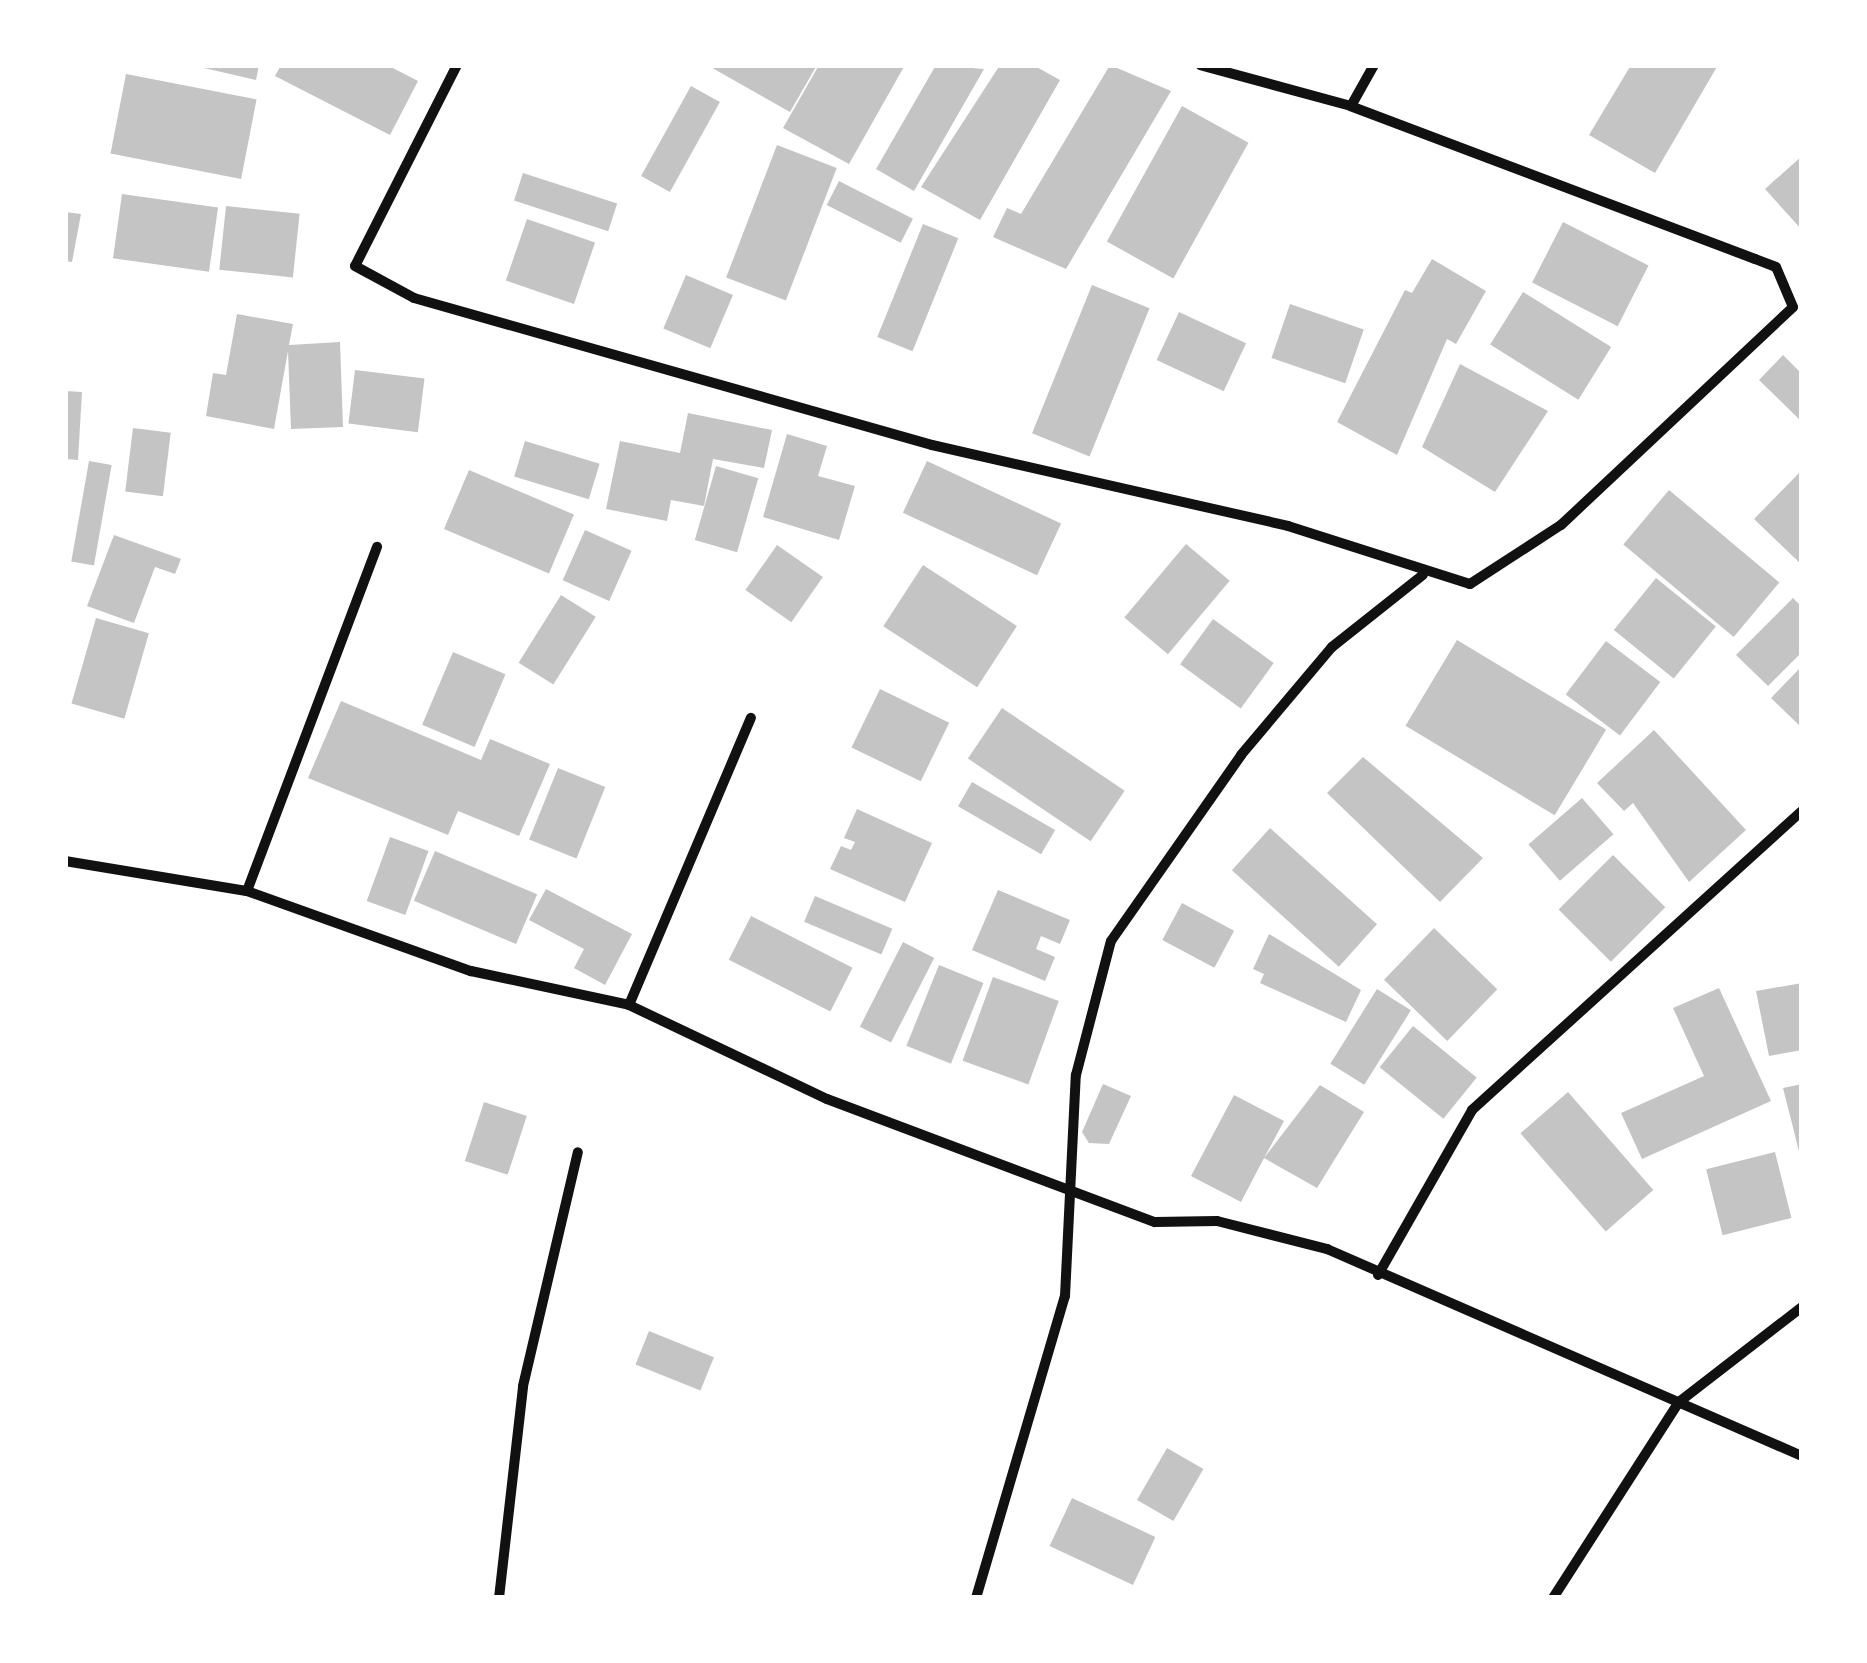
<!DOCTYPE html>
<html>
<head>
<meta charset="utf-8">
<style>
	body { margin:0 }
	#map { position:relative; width:1867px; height:1663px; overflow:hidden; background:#fff; font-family:Montserrat,sans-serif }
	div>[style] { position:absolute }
	.building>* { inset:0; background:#c4c4c4; transform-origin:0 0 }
	.minor>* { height:10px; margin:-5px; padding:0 5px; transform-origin:5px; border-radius:5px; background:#111 }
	span { translate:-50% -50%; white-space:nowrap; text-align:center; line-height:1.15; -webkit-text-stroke:10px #fff; paint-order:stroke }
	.frame { position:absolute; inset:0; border:68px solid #fff; pointer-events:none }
</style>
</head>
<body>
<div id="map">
	<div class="building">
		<div style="clip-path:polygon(191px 65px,259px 65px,256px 80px)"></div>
		<div style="clip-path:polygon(281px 65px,387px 65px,418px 81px,390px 135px,275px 76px)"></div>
		<div style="clip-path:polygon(707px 65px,817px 65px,790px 112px)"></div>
		<div style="clip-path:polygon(819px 65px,905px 65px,849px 164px,783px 128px)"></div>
		<div style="clip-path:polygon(936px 65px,984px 69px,914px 191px,876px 169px)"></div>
		<div style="clip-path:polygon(1000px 65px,1033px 65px,1060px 80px,980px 220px,921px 187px)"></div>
		<div style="clip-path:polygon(1110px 65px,1171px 91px,1066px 269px,993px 237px,1007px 208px,1021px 214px)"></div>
		<div style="clip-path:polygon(1631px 65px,1718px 65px,1655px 173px,1589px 135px)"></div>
		<div style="left:126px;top:74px;width:133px;height:81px;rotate:11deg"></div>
		<div style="left:691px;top:86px;width:33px;height:103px;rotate:29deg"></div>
		<div style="left:1182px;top:106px;width:76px;height:155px;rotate:29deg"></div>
		<div style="left:777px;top:145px;width:64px;height:142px;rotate:21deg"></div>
		<div style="clip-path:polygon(1802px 156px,1802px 230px,1765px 189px)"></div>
		<div style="left:523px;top:173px;width:99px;height:29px;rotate:18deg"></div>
		<div style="left:839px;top:181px;width:83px;height:27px;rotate:27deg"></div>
		<div style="left:122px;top:194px;width:97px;height:65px;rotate:8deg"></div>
		<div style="left:226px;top:206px;width:74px;height:64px;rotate:6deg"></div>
		<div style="clip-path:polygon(65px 212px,81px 214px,72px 262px,65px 261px)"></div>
		<div style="left:527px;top:219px;width:72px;height:65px;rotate:19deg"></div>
		<div style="left:1563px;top:222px;width:96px;height:68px;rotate:27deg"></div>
		<div style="left:923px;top:224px;width:38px;height:122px;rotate:22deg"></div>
		<div style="clip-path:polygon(1432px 259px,1486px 291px,1456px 344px,1447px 339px,1397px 455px,1337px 422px,1405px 290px,1412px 293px)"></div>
		<div style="left:686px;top:275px;width:51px;height:58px;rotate:23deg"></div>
		<div style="left:1092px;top:285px;width:62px;height:160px;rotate:22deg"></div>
		<div style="left:1523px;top:292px;width:104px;height:62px;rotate:32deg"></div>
		<div style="left:1290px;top:304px;width:78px;height:57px;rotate:19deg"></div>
		<div style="left:1179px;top:312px;width:74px;height:53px;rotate:25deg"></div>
		<div style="clip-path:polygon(237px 314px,293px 324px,289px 345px,340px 342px,343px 427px,291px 429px,288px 351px,274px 429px,206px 416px,213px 373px,226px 375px)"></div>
		<div style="clip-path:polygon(1783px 355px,1802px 374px,1802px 422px,1759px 380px)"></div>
		<div style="clip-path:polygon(1460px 364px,1548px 411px,1495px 492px,1422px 447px)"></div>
		<div style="left:355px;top:370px;width:70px;height:54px;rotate:7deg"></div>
		<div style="clip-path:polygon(65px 391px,82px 392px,78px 460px,65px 459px)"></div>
		<div style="clip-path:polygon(688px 413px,772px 430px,764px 468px,713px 459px,704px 506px,671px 500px,667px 521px,606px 509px,620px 441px,680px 453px)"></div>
		<div style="left:133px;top:428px;width:38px;height:64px;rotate:7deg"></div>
		<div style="clip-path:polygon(787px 434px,827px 446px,818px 476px,855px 486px,839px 540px,763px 517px)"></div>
		<div style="left:525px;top:441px;width:78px;height:37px;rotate:17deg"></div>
		<div style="left:89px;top:461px;width:23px;height:102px;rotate:10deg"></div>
		<div style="left:927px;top:461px;width:148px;height:57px;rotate:25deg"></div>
		<div style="left:716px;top:466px;width:44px;height:77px;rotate:16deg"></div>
		<div style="left:469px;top:470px;width:114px;height:64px;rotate:23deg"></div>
		<div style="clip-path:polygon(1802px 470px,1802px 565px,1754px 519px)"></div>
		<div style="left:1669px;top:490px;width:144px;height:71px;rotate:40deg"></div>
		<div style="left:585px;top:530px;width:51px;height:55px;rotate:24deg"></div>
		<div style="clip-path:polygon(114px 535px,181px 559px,175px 574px,155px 567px,134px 623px,87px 606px)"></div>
		<div style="left:1186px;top:544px;width:57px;height:96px;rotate:40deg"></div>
		<div style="left:777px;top:545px;width:56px;height:55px;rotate:35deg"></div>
		<div style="left:923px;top:565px;width:112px;height:73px;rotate:33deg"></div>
		<div style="left:1656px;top:578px;width:77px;height:67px;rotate:39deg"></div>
		<div style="left:561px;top:595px;width:41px;height:80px;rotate:32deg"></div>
		<div style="clip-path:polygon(1793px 598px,1802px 607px,1802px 652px,1768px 686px,1736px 655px)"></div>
		<div style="left:96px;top:618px;width:55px;height:89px;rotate:16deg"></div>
		<div style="left:1213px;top:619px;width:75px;height:56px;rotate:36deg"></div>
		<div style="left:1457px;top:640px;width:174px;height:100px;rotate:31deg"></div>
		<div style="left:1606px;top:641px;width:68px;height:67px;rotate:37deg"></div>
		<div style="left:453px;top:652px;width:57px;height:79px;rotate:23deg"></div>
		<div style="clip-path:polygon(1802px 666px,1802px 728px,1771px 698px)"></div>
		<div style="left:880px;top:689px;width:77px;height:65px;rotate:26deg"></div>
		<div style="clip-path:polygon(341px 701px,481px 760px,490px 739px,550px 764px,519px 836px,458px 811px,448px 835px,308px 778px)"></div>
		<div style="left:1002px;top:708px;width:148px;height:61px;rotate:34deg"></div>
		<div style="clip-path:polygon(1654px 730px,1746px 830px,1689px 882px,1633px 803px,1624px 811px,1597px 783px)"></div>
		<div style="clip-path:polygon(1363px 757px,1483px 858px,1440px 902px,1327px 793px)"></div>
		<div style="left:558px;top:768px;width:51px;height:77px;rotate:22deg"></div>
		<div style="left:972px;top:782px;width:96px;height:28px;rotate:30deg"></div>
		<div style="left:1582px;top:798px;width:48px;height:71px;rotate:49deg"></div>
		<div style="clip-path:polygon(857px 809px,932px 843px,905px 902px,830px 869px,841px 846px,851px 850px,855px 842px,844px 838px)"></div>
		<div style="left:1270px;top:828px;width:144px;height:57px;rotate:42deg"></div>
		<div style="left:390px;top:837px;width:41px;height:68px;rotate:20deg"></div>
		<div style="left:435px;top:851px;width:111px;height:54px;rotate:23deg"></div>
		<div style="left:1613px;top:855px;width:74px;height:77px;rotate:45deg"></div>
		<div style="clip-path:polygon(546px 889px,632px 934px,605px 985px,574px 968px,584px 949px,529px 920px)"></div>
		<div style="clip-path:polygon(998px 890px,1070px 920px,1060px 944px,1041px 936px,1036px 949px,1055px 957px,1045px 981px,972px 950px)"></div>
		<div style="left:815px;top:896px;width:84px;height:28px;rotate:23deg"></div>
		<div style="left:1182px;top:903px;width:59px;height:42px;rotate:28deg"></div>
		<div style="left:751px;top:916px;width:114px;height:49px;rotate:27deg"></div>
		<div style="left:1434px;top:928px;width:88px;height:72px;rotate:44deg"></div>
		<div style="clip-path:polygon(1269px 934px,1361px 990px,1346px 1022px,1260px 983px,1264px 974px,1253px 969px)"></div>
		<div style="left:903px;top:942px;width:35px;height:95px;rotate:27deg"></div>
		<div style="left:939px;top:965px;width:48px;height:87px;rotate:22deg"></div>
		<div style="left:993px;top:977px;width:70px;height:89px;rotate:20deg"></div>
		<div style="clip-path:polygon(1802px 983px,1802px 1050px,1769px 1056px,1756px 991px)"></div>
		<div style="clip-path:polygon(1719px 988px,1771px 1101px,1642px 1159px,1621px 1113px,1704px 1076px,1673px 1008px)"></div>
		<div style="left:1377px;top:989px;width:40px;height:88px;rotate:32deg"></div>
		<div style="left:1413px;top:1026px;width:82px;height:53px;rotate:39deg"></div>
		<div style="clip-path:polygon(1103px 1084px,1131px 1096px,1109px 1144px,1089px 1143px,1082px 1132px)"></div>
		<div style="clip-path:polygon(1802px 1084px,1802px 1159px,1801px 1159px,1783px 1088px)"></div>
		<div style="clip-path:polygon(1320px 1085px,1364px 1112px,1317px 1188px,1264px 1158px,1241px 1202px,1191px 1176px,1234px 1095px,1284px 1121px,1264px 1158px)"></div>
		<div style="left:1568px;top:1092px;width:130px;height:63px;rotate:49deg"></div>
		<div style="left:484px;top:1102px;width:45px;height:62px;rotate:18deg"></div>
		<div style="left:1775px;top:1152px;width:68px;height:71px;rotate:76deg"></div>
		<div style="left:649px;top:1331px;width:70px;height:36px;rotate:22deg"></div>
		<div style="left:1167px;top:1448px;width:42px;height:60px;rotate:30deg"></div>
		<div style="left:1072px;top:1498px;width:92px;height:53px;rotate:25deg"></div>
	</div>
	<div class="minor">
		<div style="left:457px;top:65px;width:225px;rotate:116.9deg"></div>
		<div style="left:355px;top:266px;width:67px;rotate:28.5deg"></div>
		<div style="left:414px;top:298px;width:538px;rotate:15.84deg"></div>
		<div style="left:932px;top:445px;width:365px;rotate:12.8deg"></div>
		<div style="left:1288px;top:526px;width:191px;rotate:17.7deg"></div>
		<div style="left:1470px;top:584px;width:108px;rotate:-33deg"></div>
		<div style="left:1561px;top:525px;width:318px;rotate:-43.2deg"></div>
		<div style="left:1793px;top:307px;width:43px;rotate:-113deg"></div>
		<div style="left:1776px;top:267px;width:22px;rotate:-159deg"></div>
		<div style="left:1755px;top:259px;width:432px;rotate:-159.3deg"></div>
		<div style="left:1351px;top:106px;width:156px;rotate:-164.8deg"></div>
		<div style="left:1351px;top:106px;width:47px;rotate:-60.7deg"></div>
		<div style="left:65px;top:861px;width:184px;rotate:9.4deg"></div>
		<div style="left:247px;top:891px;width:238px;rotate:19.7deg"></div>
		<div style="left:471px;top:971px;width:162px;rotate:12.1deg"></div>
		<div style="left:629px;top:1005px;width:219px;rotate:25.4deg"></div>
		<div style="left:827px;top:1099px;width:350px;rotate:20.6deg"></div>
		<div style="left:1155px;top:1222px;width:62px;rotate:-0.9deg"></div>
		<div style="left:1217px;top:1221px;width:114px;rotate:14.3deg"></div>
		<div style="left:1327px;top:1249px;width:518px;rotate:23.55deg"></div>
		<div style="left:247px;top:891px;width:368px;rotate:-69.3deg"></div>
		<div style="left:629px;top:1005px;width:312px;rotate:-67deg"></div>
		<div style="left:1378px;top:1275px;width:190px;rotate:-60.3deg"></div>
		<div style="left:1472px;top:1110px;width:445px;rotate:-42.2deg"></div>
		<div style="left:499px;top:1598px;width:213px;rotate:-83.5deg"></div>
		<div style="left:523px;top:1386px;width:240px;rotate:-76.8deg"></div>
		<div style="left:976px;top:1598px;width:315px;rotate:-73.6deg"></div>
		<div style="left:1065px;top:1296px;width:221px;rotate:-87.2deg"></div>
		<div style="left:1076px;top:1075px;width:138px;rotate:-75.4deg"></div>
		<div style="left:1111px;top:941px;width:227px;rotate:-55deg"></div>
		<div style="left:1241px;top:755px;width:141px;rotate:-49.9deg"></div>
		<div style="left:1332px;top:647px;width:116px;rotate:-38.4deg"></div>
		<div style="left:1553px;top:1598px;width:233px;rotate:-57.3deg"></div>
		<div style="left:1679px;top:1402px;width:155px;rotate:-37.7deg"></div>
	</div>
	<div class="frame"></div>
</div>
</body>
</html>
